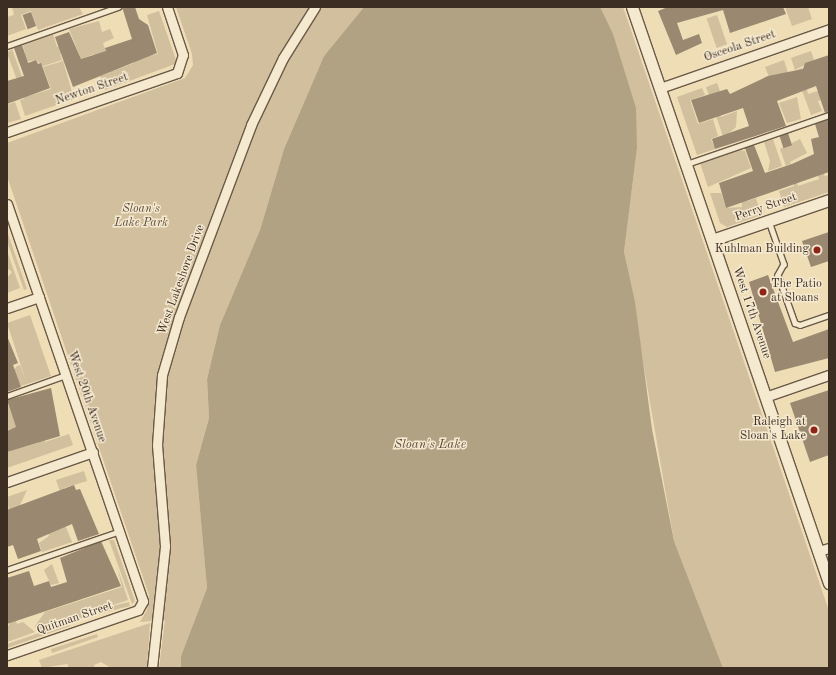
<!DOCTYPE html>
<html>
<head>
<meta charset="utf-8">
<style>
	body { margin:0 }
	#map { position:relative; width:836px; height:675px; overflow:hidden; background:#efddb6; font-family:"Old Standard TT",serif }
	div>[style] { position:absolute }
	.green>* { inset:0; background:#d1bf9d; transform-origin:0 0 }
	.water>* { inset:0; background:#b2a284 }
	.building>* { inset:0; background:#9a8970; transform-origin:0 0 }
	.roads { filter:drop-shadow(1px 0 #6a5a48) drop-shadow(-1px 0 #6a5a48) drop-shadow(0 1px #6a5a48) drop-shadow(0 -1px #6a5a48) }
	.service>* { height:4.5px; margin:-2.25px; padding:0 2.25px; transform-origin:2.25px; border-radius:2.25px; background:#f5e9d0 }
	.minor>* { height:9px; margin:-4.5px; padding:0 4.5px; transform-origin:4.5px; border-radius:4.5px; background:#f5e9d0 }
	.tertiary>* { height:11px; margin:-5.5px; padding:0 5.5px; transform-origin:5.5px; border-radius:5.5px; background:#f5e9d0 }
	.dots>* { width:11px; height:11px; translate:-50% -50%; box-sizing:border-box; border:2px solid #f5e9d0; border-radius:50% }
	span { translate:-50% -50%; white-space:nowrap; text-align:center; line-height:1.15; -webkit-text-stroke:3px #f5e9d0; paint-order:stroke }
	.street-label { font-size:12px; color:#3d2e24 }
	.park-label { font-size:12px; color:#5b4b3c; font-style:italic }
	.poi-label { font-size:12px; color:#3d2e24 }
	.right { translate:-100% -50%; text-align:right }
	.left { translate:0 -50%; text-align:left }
	.water-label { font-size:13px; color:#5a4b3c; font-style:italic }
	.frame { position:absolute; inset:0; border:8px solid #3d2e24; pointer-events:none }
</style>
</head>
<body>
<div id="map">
	<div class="green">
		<div style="clip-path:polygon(12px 7px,79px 7px,83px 14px,38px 30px,31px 11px,21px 15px,26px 29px,7px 36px,7px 17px,14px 15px)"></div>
		<div style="clip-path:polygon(176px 7px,364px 7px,324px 56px,284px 149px,260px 230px,220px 325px,207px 379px,209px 418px,196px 465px,207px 588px,181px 656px,181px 668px,159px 668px,165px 620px,140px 622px,147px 610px,149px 595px,7px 176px,7px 143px,185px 78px,193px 65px,192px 54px)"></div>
		<div style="clip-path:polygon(600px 7px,623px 7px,829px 611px,829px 668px,723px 668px,674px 541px,624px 252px,637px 148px)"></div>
		<div style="clip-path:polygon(785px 7px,808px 7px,812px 19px,792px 26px)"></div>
		<div style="clip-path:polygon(159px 11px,176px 60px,175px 64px,105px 90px,100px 76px,111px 72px,106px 56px,96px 59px,94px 54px,81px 59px,69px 29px,99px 21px,102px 32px,110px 29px,114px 38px,103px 43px,113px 71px,134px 63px,133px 58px,158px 54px,147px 15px)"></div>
		<div style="left:717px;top:15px;width:31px;height:11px;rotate:71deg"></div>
		<div style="clip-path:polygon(53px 34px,57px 47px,72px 42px,75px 49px,60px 54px,62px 60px,43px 66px,36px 60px,19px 63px,17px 56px,25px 53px,23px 45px)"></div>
		<div style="left:738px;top:46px;width:5px;height:35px;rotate:79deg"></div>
		<div style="clip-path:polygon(12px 49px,29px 96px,51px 89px,43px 67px,63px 61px,74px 99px,25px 116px,20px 100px,24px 99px,7px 53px)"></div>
		<div style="clip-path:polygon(811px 51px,814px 60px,795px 70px,791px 58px)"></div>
		<div style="clip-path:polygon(784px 60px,788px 73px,777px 75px,772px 84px,765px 67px)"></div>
		<div style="clip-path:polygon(802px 68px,808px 94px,821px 90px,822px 100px,818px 101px,822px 111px,811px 115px,795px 71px)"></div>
		<div style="clip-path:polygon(717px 83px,720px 91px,714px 97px,721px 117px,737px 111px,736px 127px,726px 136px,726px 145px,706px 87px)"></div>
		<div style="clip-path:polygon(702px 88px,705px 95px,690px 100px,698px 124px,713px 119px,718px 136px,711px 139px,715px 149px,697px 155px,677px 97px)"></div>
		<div style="clip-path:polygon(797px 97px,801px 119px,787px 123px,779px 103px)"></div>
		<div style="clip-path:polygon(15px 102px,21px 119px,7px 123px,7px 105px)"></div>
		<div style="clip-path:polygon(773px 139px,782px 166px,768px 171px,770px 161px,764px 142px)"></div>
		<div style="clip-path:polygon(800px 139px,807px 153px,790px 162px,798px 186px,819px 179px,812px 158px,825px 176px,829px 175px,829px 192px,784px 207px,779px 191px,794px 186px,790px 164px,786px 166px,780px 149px)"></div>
		<div style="clip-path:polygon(739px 150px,745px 151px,751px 168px,708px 187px,700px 163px)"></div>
		<div style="clip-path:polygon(739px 175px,748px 201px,756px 198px,761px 215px,727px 227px,720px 223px,710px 193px,721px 193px,726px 208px,742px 207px)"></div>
		<div style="clip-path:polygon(7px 231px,27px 289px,24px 290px,7px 241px)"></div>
		<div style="clip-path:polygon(7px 251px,20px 288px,7px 293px,7px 278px,12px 272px,7px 268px)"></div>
		<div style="clip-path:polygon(30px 315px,51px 376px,21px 386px,13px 371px,17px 366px,20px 365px,26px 381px,7px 323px)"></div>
		<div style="clip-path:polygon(7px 402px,24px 447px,38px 443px,30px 419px,31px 402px,45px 442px,69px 434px,73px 445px,7px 468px,7px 452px,18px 447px,12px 429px,7px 430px)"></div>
		<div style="clip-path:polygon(84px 471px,87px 481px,64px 488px,62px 497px,56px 480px)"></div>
		<div style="clip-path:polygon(27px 490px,19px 507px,9px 511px,7px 497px)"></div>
		<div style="clip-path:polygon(46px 526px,66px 527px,72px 542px,42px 552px,39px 543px,49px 536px)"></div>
		<div style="clip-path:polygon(109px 540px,114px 540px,135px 601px,132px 604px)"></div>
		<div style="clip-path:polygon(52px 564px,59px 583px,51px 585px,44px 570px)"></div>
		<div style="clip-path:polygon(117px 566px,128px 600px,37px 631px,35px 626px,45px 612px,122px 587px)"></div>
		<div style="left:129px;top:602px;width:4px;height:62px;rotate:76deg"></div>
		<div style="clip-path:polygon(14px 616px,17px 624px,23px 622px,35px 632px,7px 642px,7px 628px)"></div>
		<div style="clip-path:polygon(69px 623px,70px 626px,7px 648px,7px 644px)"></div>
		<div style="clip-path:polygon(150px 623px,147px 668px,111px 668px,101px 662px,94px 665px,95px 668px,69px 668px,67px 664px,42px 668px,39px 660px)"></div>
		<div style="clip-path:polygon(97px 634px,98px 637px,52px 653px,51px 649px)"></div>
	</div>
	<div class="water">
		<div style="clip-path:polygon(364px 7px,600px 7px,613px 34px,636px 108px,637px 148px,624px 252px,635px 302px,652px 429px,674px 541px,723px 668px,181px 668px,181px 656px,207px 588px,196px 465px,209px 418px,207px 379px,220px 325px,260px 230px,284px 149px,324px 56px)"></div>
	</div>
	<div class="building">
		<div style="clip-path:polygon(122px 7px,135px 7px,139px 19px,148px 25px,157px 53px,73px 87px,55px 37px,69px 32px,81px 59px,106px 51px,105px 48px,132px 39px)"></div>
		<div style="clip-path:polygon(668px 7px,783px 7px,786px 14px,730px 33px,723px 10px,677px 23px,683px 40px,699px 34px,702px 43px,676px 55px,658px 11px)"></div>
		<div style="left:31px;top:12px;width:15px;height:9px;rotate:70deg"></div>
		<div style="clip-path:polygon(22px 45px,28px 63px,36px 60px,38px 64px,41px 63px,50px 88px,7px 104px,7px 81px,24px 76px,14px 48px)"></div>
		<div style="clip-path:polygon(829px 55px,829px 111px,825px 113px,816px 86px,777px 101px,786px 126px,715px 149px,712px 139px,749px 126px,743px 108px,699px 123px,691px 100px,727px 89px,730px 94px,768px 76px,803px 69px,805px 63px)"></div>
		<div style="clip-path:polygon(829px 119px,829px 172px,726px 208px,719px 183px,753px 171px,745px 148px,754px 145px,765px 173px,792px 164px,814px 154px,811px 139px,819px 137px,815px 124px)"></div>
		<div style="left:788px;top:133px;width:13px;height:9px;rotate:72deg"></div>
		<div style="clip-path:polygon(829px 232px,829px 261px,811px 267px,802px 241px)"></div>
		<div style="clip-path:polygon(768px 275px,793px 342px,829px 329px,829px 358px,775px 372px,749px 282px)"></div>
		<div style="clip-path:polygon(7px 336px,18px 363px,13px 365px,21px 387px,7px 392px)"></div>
		<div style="clip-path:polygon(51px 388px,60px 436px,7px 452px,7px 431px,16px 427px,7px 400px)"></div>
		<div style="clip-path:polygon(829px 390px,829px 455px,810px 462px,790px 403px)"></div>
		<div style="clip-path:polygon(74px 485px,76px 490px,80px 489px,99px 534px,78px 541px,72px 524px,37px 539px,41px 551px,18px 559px,13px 545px,7px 547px,7px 510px)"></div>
		<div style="clip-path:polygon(101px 541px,121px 586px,7px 624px,7px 578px,29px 571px,34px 586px,49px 581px,51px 587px,67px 582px,60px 558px)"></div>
	</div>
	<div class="roads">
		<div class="service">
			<div style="left:7px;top:46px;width:118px;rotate:-19.4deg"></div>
			<div style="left:687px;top:164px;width:150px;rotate:-19deg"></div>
			<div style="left:769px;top:221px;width:46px;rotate:70.8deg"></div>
			<div style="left:784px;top:264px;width:13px;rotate:119deg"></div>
			<div style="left:778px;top:275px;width:51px;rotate:70.5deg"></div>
			<div style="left:795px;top:323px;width:5px;rotate:22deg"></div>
			<div style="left:800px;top:325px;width:31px;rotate:-19deg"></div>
			<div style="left:7px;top:396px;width:63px;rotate:-19.6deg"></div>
			<div style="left:7px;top:570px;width:120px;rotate:-19deg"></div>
		</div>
		<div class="minor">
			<div style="left:660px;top:88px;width:179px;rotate:-19.2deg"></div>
			<div style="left:7px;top:132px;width:180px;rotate:-19.1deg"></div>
			<div style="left:177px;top:73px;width:19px;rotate:-72deg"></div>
			<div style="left:183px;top:55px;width:51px;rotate:-108.4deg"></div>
			<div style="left:7px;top:204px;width:420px;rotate:71.1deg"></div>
			<div style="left:143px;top:601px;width:10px;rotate:119deg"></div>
			<div style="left:138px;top:610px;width:139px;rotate:161deg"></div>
			<div style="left:7px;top:308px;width:34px;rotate:-19deg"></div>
			<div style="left:765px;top:397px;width:68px;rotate:-19deg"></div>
			<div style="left:7px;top:482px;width:91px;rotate:-19.2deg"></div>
			<div style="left:818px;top:551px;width:11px;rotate:-15deg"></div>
			<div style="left:152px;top:668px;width:123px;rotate:-83.9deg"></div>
			<div style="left:165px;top:546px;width:101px;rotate:-94.5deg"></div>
			<div style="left:157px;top:445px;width:70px;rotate:-85.9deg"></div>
			<div style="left:162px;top:375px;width:60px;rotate:-73.7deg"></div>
			<div style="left:179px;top:317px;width:205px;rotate:-69.4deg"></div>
			<div style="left:251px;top:125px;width:74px;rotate:-64.5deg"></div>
			<div style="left:283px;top:58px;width:60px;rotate:-57.9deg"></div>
		</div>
		<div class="tertiary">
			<div style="left:632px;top:7px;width:609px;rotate:71.12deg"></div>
			<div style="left:712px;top:240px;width:124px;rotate:-18.9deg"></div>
		</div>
	</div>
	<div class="dots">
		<div style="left:817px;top:250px;background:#8f2418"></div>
		<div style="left:763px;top:292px;background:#8f2418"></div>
		<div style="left:814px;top:430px;background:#8f2418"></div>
	</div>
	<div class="street-label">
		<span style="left:740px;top:47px;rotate:-19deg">Osceola Street</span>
		<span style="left:92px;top:90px;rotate:-19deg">Newton Street</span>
		<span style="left:766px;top:208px;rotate:-19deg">Perry Street</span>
		<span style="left:182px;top:280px;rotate:-70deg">West Lakeshore Drive</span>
		<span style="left:751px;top:313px;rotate:71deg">West 17th Avenue</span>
		<span style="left:86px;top:397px;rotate:71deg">West 20th Avenue</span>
		<span style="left:75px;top:619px;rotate:-19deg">Quitman Street</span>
	</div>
	<div class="park-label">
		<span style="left:141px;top:217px">Sloan's<br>Lake Park</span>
	</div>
	<div class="poi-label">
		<span class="right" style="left:809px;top:250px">Kuhlman Building</span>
		<span class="left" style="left:771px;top:292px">The Patio<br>at Sloans</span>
		<span class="right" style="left:806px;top:430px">Raleigh at<br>Sloan's Lake</span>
	</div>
	<div class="water-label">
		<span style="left:430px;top:445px">Sloan's Lake</span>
	</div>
	<div class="frame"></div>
</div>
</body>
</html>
